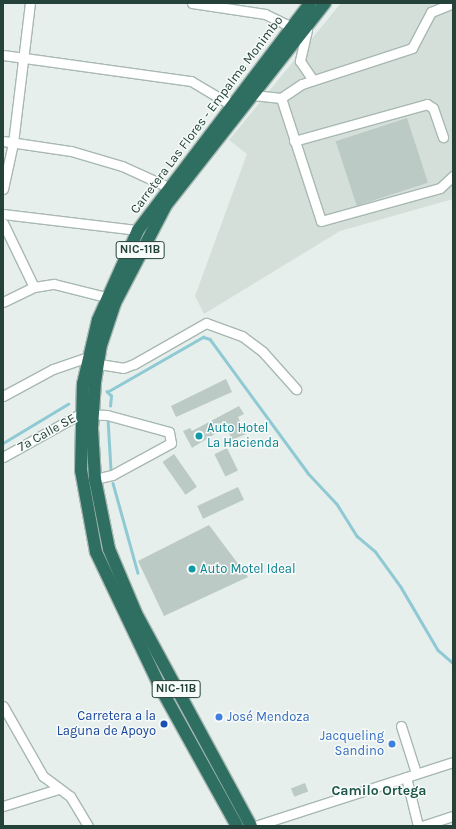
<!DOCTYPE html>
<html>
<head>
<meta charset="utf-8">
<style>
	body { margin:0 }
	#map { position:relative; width:456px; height:829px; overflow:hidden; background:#e6efeb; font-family:Karla,sans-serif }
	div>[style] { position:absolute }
	.built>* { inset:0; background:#d4dfda }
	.stream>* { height:2.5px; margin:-1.25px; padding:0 1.25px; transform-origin:1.25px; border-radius:1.25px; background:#8ec9d4 }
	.building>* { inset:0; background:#bbcac4; transform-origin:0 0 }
	.roads { filter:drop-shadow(1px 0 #a8b8b2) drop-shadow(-1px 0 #a8b8b2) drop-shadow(0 1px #a8b8b2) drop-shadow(0 -1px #a8b8b2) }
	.minor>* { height:9px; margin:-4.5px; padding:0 4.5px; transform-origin:4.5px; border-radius:4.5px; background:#fff }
	.highway>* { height:12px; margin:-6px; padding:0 6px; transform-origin:6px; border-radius:6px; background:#2f6f62 }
	.dots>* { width:11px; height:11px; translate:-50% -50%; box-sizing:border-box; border:2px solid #f7fbf9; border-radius:50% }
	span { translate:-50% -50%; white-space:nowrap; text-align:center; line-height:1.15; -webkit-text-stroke:3px #f7fbf9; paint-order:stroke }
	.shield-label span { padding:1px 3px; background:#f7fbf9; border:1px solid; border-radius:3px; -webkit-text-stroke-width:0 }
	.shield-label { font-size:12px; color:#24423a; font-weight:700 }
	.street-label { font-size:13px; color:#24423a }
	.culture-label { font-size:13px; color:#0d838f }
	.left { translate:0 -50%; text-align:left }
	.transit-label { font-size:13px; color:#164399 }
	.right { translate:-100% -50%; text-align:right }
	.shop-label { font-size:13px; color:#366cbe }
	.neighbourhood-label { font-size:14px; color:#1f5548; font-weight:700 }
	.frame { position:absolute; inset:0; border:4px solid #24423a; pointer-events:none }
</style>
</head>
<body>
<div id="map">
	<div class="built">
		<div style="clip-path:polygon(341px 3px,453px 3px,453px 199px,340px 231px,204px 314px,195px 296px,247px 154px,229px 140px)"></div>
	</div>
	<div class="stream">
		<div style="left:110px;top:406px;width:10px;rotate:-84deg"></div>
		<div style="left:111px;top:396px;width:6px;rotate:-135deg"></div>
		<div style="left:107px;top:392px;width:111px;rotate:-29.8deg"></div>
		<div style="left:203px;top:337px;width:7px;rotate:16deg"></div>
		<div style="left:210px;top:339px;width:166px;rotate:53.8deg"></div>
		<div style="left:308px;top:473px;width:42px;rotate:46.9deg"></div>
		<div style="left:337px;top:504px;width:38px;rotate:58deg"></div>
		<div style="left:357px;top:536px;width:23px;rotate:40deg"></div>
		<div style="left:375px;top:551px;width:44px;rotate:54.2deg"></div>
		<div style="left:401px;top:587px;width:73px;rotate:59.6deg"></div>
		<div style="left:438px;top:650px;width:20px;rotate:41deg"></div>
		<div style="left:108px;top:419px;width:51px;rotate:86.6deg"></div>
		<div style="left:3px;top:443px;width:76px;rotate:-31deg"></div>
		<div style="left:113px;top:483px;width:93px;rotate:74.5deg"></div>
	</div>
	<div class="building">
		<div style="left:407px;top:118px;width:68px;height:75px;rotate:72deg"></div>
		<div style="clip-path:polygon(226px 379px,232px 392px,176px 417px,171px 406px)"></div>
		<div style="clip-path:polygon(239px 406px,244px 414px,238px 417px,246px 434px,232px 440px,226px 427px,192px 448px,183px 431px,190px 428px,192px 431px)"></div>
		<div style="left:227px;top:448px;width:25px;height:14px;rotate:64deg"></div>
		<div style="left:174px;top:454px;width:40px;height:14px;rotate:55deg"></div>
		<div style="left:238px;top:487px;width:14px;height:45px;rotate:65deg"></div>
		<div style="clip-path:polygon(209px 525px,248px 577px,164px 616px,138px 561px)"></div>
		<div style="left:305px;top:783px;width:9px;height:15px;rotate:69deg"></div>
	</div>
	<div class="roads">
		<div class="minor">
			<div style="left:192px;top:3px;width:74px;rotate:8.6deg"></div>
			<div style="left:265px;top:14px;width:30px;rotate:26deg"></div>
			<div style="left:307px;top:30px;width:32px;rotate:103deg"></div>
			<div style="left:300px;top:61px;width:23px;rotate:56deg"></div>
			<div style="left:3px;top:55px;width:190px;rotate:7.9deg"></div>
			<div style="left:191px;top:81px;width:55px;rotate:30.8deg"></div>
			<div style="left:253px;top:95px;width:28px;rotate:6deg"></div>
			<div style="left:281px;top:98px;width:25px;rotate:-34deg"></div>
			<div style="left:302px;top:84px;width:116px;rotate:-18.1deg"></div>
			<div style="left:412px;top:48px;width:41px;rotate:-62.2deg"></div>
			<div style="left:431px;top:12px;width:24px;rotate:-22deg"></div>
			<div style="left:281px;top:98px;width:129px;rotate:72deg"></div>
			<div style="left:321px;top:221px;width:123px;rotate:-15.5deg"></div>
			<div style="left:440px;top:188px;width:18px;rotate:-43deg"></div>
			<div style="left:3px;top:141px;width:69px;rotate:8.4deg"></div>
			<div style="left:71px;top:151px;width:53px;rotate:16.4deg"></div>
			<div style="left:122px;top:166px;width:51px;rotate:24.5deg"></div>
			<div style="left:294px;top:141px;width:138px;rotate:-15.5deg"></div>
			<div style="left:427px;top:104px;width:7px;rotate:34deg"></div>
			<div style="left:433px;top:108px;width:31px;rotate:71deg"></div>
			<div style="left:3px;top:189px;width:47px;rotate:-77.7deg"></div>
			<div style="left:13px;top:143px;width:141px;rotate:-83.1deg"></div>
			<div style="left:3px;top:214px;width:136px;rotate:6.8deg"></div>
			<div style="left:3px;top:223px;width:71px;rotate:64.2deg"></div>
			<div style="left:3px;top:302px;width:34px;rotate:-26deg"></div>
			<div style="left:34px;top:287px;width:20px;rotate:-9deg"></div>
			<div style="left:54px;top:284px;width:54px;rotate:14deg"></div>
			<div style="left:99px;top:364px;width:24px;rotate:9deg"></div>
			<div style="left:123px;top:368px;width:12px;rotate:-20deg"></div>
			<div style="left:134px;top:364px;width:83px;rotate:-29.7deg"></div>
			<div style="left:206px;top:323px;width:38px;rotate:20deg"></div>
			<div style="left:242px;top:336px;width:26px;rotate:37deg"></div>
			<div style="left:263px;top:352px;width:50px;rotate:48.3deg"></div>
			<div style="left:3px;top:396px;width:57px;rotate:-28.4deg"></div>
			<div style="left:53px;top:369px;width:37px;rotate:-19deg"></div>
			<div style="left:3px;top:457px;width:88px;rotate:-29.2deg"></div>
			<div style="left:80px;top:414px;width:27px;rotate:2deg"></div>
			<div style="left:107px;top:415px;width:64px;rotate:15.3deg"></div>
			<div style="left:169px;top:432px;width:11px;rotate:80deg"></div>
			<div style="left:171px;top:443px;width:67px;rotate:151.5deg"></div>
			<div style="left:112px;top:475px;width:17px;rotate:167deg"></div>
			<div style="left:3px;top:706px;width:81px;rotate:60.3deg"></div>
			<div style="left:43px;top:776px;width:34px;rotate:37deg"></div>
			<div style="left:70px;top:796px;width:35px;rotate:59deg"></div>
			<div style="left:401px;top:726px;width:49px;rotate:72.3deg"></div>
			<div style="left:406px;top:777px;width:50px;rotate:76.2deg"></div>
			<div style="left:3px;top:806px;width:58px;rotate:-17.2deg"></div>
			<div style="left:255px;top:826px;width:208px;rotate:-17.9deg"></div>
			<div style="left:422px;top:826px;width:33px;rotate:-18deg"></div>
		</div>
		<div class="highway">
			<div style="left:237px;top:826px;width:157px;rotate:-119deg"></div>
			<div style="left:161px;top:689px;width:152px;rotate:-115.4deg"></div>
			<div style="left:96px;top:552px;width:83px;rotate:-100.4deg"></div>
			<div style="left:81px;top:470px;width:86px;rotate:-88.7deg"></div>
			<div style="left:83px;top:384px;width:66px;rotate:-76.8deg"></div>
			<div style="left:98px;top:320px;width:98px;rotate:-66deg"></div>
			<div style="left:138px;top:230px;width:285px;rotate:-52.8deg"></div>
			<div style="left:251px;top:826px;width:242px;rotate:-118.4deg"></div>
			<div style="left:136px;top:613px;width:69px;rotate:-112.9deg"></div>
			<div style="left:109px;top:549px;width:71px;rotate:-101.3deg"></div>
			<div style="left:95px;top:479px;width:51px;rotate:-93.4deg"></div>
			<div style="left:92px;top:428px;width:46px;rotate:-86.3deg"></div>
			<div style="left:95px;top:382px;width:37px;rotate:-81deg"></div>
			<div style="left:101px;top:345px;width:44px;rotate:-71.6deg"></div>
			<div style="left:115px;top:303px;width:110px;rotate:-62.5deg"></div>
			<div style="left:166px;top:205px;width:257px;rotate:-51.8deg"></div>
		</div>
	</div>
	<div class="dots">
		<div style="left:199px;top:436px;background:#0f9aa8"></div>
		<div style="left:192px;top:569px;background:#0f9aa8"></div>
		<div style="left:219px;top:717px;background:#3f7fe0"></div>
		<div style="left:164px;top:724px;background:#1a4fb4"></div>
		<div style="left:392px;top:744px;background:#3f7fe0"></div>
	</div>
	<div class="shield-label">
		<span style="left:140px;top:250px">NIC-11B</span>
		<span style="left:176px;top:689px">NIC-11B</span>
	</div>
	<div class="street-label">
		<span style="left:207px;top:115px;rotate:-53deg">Carretera Las Flores - Empalme Monimbo</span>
		<span style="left:47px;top:433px;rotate:-29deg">7a Calle SE</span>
	</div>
	<div class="culture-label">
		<span class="left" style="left:207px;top:436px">Auto Hotel<br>La Hacienda</span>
		<span class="left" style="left:200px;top:569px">Auto Motel Ideal</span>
	</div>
	<div class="transit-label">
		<span class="right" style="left:156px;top:724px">Carretera a la<br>Laguna de Apoyo</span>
	</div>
	<div class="shop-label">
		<span class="left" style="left:227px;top:717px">José Mendoza</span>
		<span class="right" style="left:384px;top:744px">Jacqueling<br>Sandino</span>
	</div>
	<div class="neighbourhood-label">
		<span style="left:379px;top:791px">Camilo Ortega</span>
	</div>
	<div class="frame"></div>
</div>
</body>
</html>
